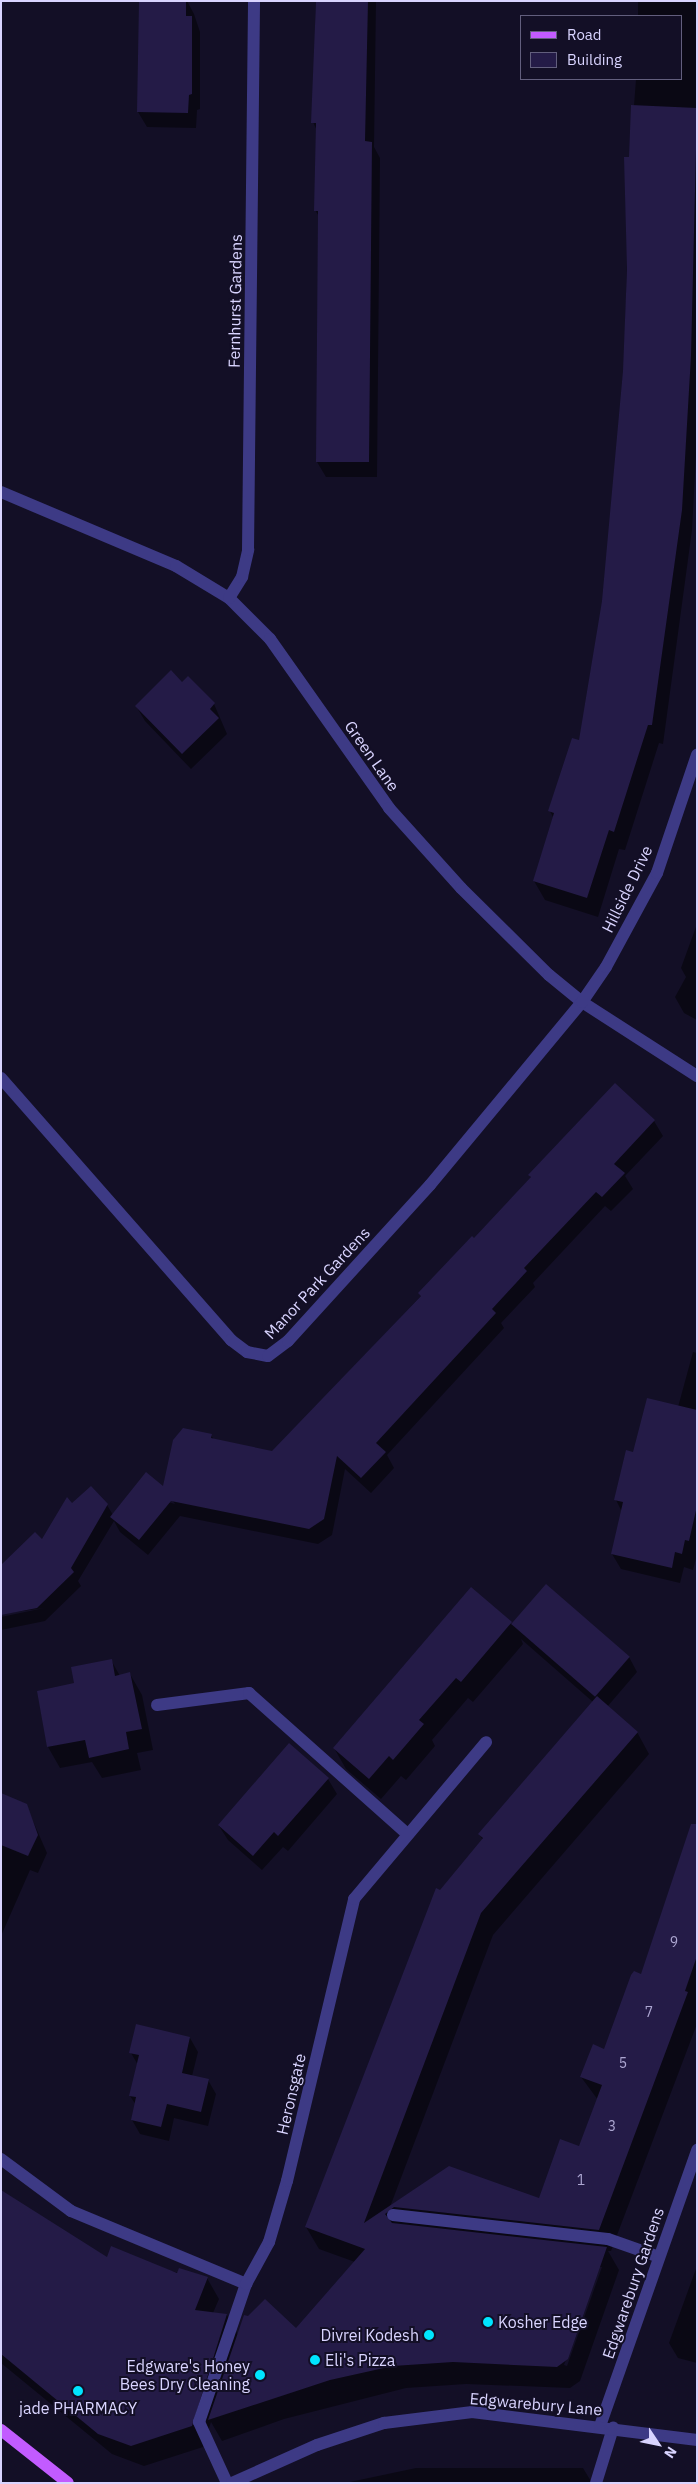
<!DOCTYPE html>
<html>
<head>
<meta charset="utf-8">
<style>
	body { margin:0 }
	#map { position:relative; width:698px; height:2484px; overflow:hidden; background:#130f26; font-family:"IBM Plex Sans",sans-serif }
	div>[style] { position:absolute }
	.shadow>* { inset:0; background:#0007 }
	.building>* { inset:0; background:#241b47; transform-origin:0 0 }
	.service>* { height:12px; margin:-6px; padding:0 6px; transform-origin:6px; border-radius:6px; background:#3d3a85 }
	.minor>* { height:12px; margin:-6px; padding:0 6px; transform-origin:6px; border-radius:6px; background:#3d3a85 }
	.primary>* { height:12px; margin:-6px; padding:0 6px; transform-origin:6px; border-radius:6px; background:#c25bff }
	.dots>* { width:14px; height:14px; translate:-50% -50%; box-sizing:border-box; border:2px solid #130f26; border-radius:50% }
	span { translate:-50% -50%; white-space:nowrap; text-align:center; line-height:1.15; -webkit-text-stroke:4px #130f26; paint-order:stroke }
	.number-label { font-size:14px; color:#aca6d1 }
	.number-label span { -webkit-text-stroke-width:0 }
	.street-label { font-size:16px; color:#d9d4ff }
	.poi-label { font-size:16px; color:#d9d4ff }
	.left { translate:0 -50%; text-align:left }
	.right { translate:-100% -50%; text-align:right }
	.frame { position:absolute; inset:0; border:2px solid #d9d4ff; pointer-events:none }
	.legend { position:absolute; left:520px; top:15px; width:162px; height:65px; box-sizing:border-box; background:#130f26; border:1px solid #625e7d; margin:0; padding:6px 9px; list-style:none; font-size:15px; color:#d9d4ff }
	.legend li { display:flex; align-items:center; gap:10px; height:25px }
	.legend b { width:25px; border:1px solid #625e7d }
	.north { position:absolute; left:633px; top:2419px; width:50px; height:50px; -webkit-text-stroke:4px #130f26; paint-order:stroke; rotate:124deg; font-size:14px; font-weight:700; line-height:20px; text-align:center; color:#d9d4ff }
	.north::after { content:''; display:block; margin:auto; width:18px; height:22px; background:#d9d4ff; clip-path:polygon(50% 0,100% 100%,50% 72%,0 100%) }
</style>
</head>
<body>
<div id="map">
	<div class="shadow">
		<div style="clip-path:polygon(140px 1px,187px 1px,194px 14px,200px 32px,200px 109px,197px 110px,196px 128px,147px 127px,138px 112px)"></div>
		<div style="clip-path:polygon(316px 1px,376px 1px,374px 147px,380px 158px,377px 477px,326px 477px,317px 462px,320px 218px,315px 210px,317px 131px,313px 122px)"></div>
		<div style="clip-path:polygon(638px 1px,697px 1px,697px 437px,692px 530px,663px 744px,659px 743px,625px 850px,619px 849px,598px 917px,545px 900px,534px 881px,554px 819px,550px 811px,580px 741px,603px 601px,624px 371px,630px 159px,636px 79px,682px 79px,682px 16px,638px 16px)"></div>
		<div style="clip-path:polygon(188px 677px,214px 704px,227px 734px,191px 769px,145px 721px,136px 706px,182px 684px)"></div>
		<div style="clip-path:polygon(697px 924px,697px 1020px,684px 1013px,675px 997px,686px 977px,681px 968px)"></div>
		<div style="clip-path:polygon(evenodd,654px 1121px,663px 1136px,625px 1176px,633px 1189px,611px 1211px,605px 1206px,533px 1283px,535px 1287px,501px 1323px,504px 1328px,387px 1455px,394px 1468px,371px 1493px,345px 1469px,332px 1535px,318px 1544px,180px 1516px,148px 1555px,120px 1532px,114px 1521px,78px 1581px,81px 1586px,45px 1621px,1px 1630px,1px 1617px,44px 1608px,1px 1614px,42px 1541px,72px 1505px,107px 1505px,113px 1515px,164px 1489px,211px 1435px,214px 1440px,273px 1452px,474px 1240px,531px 1178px,530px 1175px,654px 1121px,172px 1500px,175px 1504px,165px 1501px,172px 1500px)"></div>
		<div style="clip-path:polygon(693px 1352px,697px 1353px,697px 1555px,693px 1570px,684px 1567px,680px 1583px,621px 1569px,612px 1554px,622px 1512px,616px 1500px,634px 1453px,678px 1407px)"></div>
		<div style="clip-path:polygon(evenodd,471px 1589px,512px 1625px,629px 1657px,637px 1672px,607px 1707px,637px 1732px,649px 1754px,493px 1935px,390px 2207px,540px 2199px,580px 2148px,598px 2100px,581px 2077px,605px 2050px,697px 1864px,697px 2024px,611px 2251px,608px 2251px,619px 2270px,580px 2381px,570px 2388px,466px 2384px,406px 2388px,284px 2419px,222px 2441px,211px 2422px,203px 2447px,144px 2466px,112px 2454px,1px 2363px,1px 2192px,107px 2259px,207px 2278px,219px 2299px,213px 2313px,227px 2315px,238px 2335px,296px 2330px,355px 2262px,319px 2249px,306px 2227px,440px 1891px,483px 1840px,479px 1834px,593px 1702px,521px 1639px,523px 1644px,473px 1702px,468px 1698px,432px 1740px,435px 1746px,406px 1780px,401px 1776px,381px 1799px,346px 1769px,334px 1748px,471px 1589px,599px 2267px,602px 2267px,567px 2366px,564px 2365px,599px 2267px)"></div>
		<div style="clip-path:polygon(111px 1660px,120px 1676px,130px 1674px,142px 1695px,153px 1750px,137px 1753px,141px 1770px,102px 1778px,92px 1762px,60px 1768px,48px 1747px,38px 1692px,75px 1684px)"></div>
		<div style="clip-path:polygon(328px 1779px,337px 1794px,288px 1851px,283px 1847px,262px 1870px,228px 1840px,219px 1826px)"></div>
		<div style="clip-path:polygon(1px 1794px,26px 1805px,47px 1853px,38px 1873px,30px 1870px,1px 1936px)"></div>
		<div style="clip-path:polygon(190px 2038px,198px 2052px,192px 2076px,208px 2080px,216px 2094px,208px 2126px,174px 2118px,169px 2141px,140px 2134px,132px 2120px,136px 2105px,130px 2096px,138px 2065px,131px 2053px)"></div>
		<div style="clip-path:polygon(697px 2266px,697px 2363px,678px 2358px,669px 2343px)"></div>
		<div style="clip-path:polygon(416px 2468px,583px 2468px,592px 2483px,345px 2483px)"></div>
	</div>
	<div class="building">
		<div style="clip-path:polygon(139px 1px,186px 1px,186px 16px,192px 16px,192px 94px,189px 95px,188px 113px,137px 112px)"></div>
		<div style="clip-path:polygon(316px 1px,368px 1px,365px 141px,372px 142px,369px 462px,316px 462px,318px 211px,314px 211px,316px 123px,311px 123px)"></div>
		<div style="clip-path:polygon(631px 105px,697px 108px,691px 356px,682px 510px,652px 725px,648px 725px,614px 832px,609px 830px,587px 898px,533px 881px,554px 813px,548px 811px,572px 738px,579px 740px,602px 601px,623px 371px,627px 268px,624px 157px,629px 157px)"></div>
		<div style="clip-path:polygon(171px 670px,182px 682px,188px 676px,215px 703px,210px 709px,219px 718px,182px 754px,135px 706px)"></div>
		<div style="clip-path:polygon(615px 1083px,655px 1120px,614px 1164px,625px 1173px,602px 1197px,596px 1192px,524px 1268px,527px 1271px,492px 1309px,496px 1313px,376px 1443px,386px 1452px,361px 1478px,337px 1456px,324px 1519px,309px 1529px,171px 1501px,139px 1540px,110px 1517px,146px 1472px,163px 1486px,173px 1440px,183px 1428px,212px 1434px,211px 1438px,272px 1451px,421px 1296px,418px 1293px,472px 1236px,474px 1238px,531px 1177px,528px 1175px)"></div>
		<div style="clip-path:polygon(647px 1398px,697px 1410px,697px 1506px,689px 1541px,685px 1540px,682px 1554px,675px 1552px,672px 1568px,611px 1554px,623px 1502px,614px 1500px,626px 1450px,633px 1452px)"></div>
		<div style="clip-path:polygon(91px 1486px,108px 1504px,71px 1568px,74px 1572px,37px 1608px,1px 1615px,1px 1565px,35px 1532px,42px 1539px,67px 1497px,72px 1503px)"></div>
		<div style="left:546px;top:1584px;width:111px;height:53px;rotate:41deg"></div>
		<div style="clip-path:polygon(471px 1587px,512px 1622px,461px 1682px,456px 1678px,419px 1720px,424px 1724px,393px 1760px,389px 1756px,369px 1779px,333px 1748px)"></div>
		<div style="clip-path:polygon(112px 1659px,115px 1676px,130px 1672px,142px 1729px,126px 1732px,129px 1749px,89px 1758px,85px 1740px,47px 1747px,37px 1691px,74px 1683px,71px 1667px)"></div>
		<div style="clip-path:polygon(597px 1696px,638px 1732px,481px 1913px,364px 2223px,449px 2166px,539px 2198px,560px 2139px,579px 2146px,602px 2085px,580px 2077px,593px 2044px,604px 2049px,631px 1975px,634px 1971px,641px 1974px,691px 1824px,697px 1824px,697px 1956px,685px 1991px,688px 1992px,599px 2230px,394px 2207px,385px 2214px,392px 2223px,607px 2247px,568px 2359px,557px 2367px,453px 2362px,393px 2366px,330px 2380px,208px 2420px,244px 2315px,248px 2316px,265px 2299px,296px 2328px,365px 2249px,305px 2227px,436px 1888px,440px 1890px,483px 1838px,478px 1834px)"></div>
		<div style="clip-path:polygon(289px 1743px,329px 1778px,278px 1836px,274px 1832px,253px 1856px,218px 1825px)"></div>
		<div style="clip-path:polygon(1px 1793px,27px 1804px,38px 1835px,28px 1856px,1px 1845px)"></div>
		<div style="clip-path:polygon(136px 2024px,190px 2037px,182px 2073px,209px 2079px,201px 2112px,167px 2104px,161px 2127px,131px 2120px,136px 2097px,129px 2096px,139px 2055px,129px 2053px)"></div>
		<div style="clip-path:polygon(1px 2190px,107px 2257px,111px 2246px,177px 2273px,179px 2268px,208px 2277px,195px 2310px,227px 2314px,192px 2426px,131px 2446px,98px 2434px,1px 2354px)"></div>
	</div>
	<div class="service">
		<div style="left:157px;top:1705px;width:93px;rotate:-7.4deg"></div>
		<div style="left:249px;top:1693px;width:212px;rotate:41.7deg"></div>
		<div style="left:1px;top:2159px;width:87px;rotate:36.6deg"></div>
		<div style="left:71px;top:2211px;width:190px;rotate:22.6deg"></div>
		<div style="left:393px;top:2215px;width:216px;rotate:6.4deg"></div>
		<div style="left:608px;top:2239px;width:54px;rotate:19.4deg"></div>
		<div style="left:596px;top:2483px;width:58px;rotate:-72.8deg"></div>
	</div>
	<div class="minor">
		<div style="left:1px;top:492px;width:190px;rotate:22.9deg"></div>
		<div style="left:176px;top:566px;width:62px;rotate:31.1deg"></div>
		<div style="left:229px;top:598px;width:58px;rotate:45deg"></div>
		<div style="left:270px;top:639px;width:207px;rotate:54.8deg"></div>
		<div style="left:389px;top:808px;width:108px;rotate:48deg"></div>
		<div style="left:461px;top:888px;width:124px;rotate:44.7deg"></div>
		<div style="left:549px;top:975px;width:43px;rotate:39.3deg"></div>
		<div style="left:582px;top:1002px;width:137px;rotate:32.8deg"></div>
		<div style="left:229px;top:598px;width:25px;rotate:-58deg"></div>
		<div style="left:242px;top:577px;width:28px;rotate:-77deg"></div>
		<div style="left:248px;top:550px;width:549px;rotate:-89.37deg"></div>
		<div style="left:1px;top:1078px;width:349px;rotate:48.7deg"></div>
		<div style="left:231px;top:1340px;width:20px;rotate:37deg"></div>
		<div style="left:247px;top:1352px;width:21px;rotate:11deg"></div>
		<div style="left:268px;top:1356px;width:25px;rotate:-37deg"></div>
		<div style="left:288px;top:1341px;width:211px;rotate:-47.7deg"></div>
		<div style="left:430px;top:1185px;width:238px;rotate:-50.3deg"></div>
		<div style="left:582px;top:1002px;width:42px;rotate:-55.6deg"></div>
		<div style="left:606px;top:967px;width:107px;rotate:-61.5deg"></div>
		<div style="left:657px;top:873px;width:125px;rotate:-71.3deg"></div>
		<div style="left:600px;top:2426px;width:293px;rotate:-70.6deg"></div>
		<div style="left:227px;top:2483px;width:67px;rotate:-114.7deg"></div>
		<div style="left:199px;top:2422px;width:146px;rotate:-71.2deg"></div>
		<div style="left:246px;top:2284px;width:48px;rotate:-61.3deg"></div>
		<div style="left:269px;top:2242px;width:64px;rotate:-73.6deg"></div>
		<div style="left:287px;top:2181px;width:290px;rotate:-76.6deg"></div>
		<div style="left:354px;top:1899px;width:205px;rotate:-49.9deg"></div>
		<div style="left:232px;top:2483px;width:93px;rotate:-24.1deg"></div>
		<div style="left:317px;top:2445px;width:71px;rotate:-18.2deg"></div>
		<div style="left:384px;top:2423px;width:89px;rotate:-7.1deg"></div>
		<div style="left:472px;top:2412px;width:227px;rotate:7.1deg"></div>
	</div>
	<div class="primary">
		<div style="left:1px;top:2430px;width:85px;rotate:38.3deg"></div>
	</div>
	<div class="dots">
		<div style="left:488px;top:2322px;background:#00e5ff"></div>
		<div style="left:429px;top:2335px;background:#00e5ff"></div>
		<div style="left:315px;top:2360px;background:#00e5ff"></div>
		<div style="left:260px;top:2375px;background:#00e5ff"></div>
		<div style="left:78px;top:2391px;background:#00e5ff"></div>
	</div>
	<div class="number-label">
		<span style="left:674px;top:1942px">9</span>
		<span style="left:649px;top:2012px">7</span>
		<span style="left:623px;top:2063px">5</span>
		<span style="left:612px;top:2126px">3</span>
		<span style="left:581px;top:2180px">1</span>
	</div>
	<div class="street-label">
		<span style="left:235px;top:301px;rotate:-89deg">Fernhurst Gardens</span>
		<span style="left:372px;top:756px;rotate:55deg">Green Lane</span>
		<span style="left:627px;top:889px;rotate:-64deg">Hillside Drive</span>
		<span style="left:317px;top:1283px;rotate:-47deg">Manor Park Gardens</span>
		<span style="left:291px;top:2094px;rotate:-77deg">Heronsgate</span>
		<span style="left:633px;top:2283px;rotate:-71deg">Edgwarebury Gardens</span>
		<span style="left:536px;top:2404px;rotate:5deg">Edgwarebury Lane</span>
	</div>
	<div class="poi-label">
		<span class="left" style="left:498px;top:2322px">Kosher Edge</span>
		<span class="right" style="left:419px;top:2335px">Divrei Kodesh</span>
		<span class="left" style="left:325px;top:2360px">Eli's Pizza</span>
		<span class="right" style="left:250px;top:2375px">Edgware's Honey<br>Bees Dry Cleaning</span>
		<span style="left:78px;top:2408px">jade PHARMACY</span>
	</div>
	<div class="frame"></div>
	<ul class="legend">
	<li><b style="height:6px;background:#c25bff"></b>Road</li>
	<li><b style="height:14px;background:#241b47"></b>Building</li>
	</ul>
	<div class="north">N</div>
</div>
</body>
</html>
